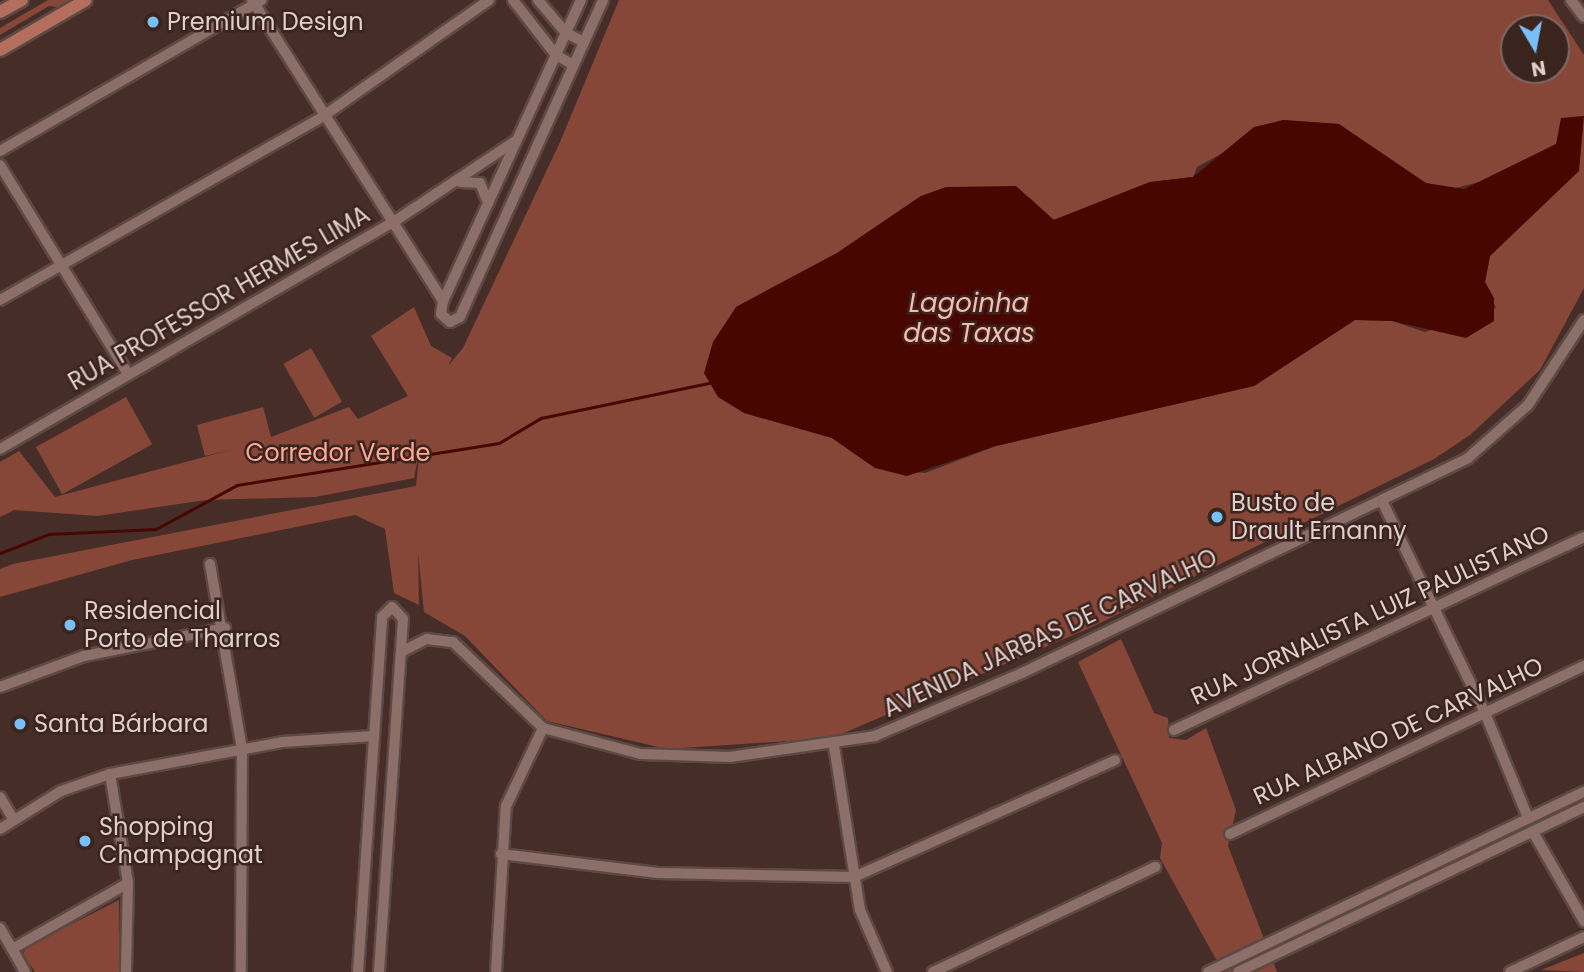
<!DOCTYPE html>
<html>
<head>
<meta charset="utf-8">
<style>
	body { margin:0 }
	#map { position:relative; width:1584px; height:972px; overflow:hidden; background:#462d28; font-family:Poppins,sans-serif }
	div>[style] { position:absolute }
	.green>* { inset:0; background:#864739; transform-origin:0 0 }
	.water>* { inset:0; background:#480600 }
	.stream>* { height:2.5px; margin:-1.25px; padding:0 1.25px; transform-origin:1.25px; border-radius:1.25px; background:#480600 }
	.roads { filter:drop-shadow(2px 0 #5d4944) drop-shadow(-2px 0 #5d4944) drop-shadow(0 2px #5d4944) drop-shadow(0 -2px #5d4944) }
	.minor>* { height:10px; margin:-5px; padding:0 5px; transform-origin:5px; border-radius:5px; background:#8c6f68 }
	.major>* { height:12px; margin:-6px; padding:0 6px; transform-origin:6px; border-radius:6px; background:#b36e5e }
	.dots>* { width:19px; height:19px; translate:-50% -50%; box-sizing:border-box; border:4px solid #3b231e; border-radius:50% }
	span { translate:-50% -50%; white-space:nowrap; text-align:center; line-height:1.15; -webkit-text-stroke:5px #3b231e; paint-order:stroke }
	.poi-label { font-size:24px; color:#dfcfcb }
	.left { translate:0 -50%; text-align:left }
	.street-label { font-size:24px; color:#dfcfcb }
	.park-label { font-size:24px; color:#fdaa96 }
	.water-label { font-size:26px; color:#fbbbac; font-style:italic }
	.north { position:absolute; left:1500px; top:14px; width:70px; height:70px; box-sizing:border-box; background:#3b231e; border:2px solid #7d6863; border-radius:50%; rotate:170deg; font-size:19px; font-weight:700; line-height:28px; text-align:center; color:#dfcfcb }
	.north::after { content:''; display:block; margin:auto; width:24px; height:32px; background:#78bff7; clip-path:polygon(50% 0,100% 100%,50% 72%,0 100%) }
</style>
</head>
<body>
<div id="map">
	<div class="green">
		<div style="clip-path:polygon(48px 0,73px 0,65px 8px,49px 6px,0 35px,0 28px)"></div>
		<div style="clip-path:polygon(evenodd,619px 0,1548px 0,1584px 55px,1584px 288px,1540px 370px,1470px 435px,1434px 459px,1092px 627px,832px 738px,667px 749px,547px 721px,465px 636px,424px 612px,418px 553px,419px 605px,394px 593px,385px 529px,355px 515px,132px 560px,0 597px,0 569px,13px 564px,416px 486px,420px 448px,414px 478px,315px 497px,206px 500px,97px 516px,14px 510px,0 517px,0 462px,19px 451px,55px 497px,234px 449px,205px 456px,197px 425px,263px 407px,271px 437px,349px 407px,358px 419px,408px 396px,371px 336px,414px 307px,431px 346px,452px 358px,448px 366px,463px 348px,560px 142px,619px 0,1514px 28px,1556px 28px,1556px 70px,1514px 70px,1514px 28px,619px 0,1283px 120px,1339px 124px,1377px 155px,1426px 183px,1452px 189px,1483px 181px,1556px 144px,1578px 171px,1490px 256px,1485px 282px,1496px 308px,1425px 332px,1392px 321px,1355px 320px,1254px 386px,996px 446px,925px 473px,875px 468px,832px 438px,744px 413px,736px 307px,837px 253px,921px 196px,1030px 198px,1053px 220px,1150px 182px,1193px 177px,1197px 167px,1283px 120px)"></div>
		<div style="left:311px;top:348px;width:62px;height:32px;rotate:60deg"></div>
		<div style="left:126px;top:397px;width:54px;height:103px;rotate:61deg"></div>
		<div style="clip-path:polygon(1121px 639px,1154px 713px,1168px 718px,1169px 738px,1186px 740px,1206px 728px,1236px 810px,1228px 846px,1277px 972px,1223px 972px,1160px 858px,1162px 843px,1078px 662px)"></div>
		<div style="clip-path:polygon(119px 900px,120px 972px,35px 972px,23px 954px,27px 947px)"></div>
		<div style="clip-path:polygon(1584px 953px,1584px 972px,1541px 970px)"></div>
	</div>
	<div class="water">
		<div style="clip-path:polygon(1584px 116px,1579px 171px,1490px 256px,1485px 282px,1494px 298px,1494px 321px,1466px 338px,1392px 321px,1355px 320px,1254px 386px,996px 446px,907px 476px,875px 468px,832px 438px,744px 413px,718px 397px,704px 373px,713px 342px,736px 307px,837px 253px,921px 196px,946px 187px,1016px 186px,1054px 220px,1150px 182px,1193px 177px,1254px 127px,1283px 120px,1339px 124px,1426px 183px,1464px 189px,1556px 144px,1561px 118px)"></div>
	</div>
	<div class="stream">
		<div style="left:0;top:553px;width:53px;rotate:-21.2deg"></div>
		<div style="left:49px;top:534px;width:107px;rotate:-2.7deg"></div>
		<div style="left:156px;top:529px;width:92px;rotate:-28.5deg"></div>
		<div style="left:237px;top:485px;width:265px;rotate:-9.1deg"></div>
		<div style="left:499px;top:443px;width:49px;rotate:-30.8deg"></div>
		<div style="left:541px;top:418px;width:172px;rotate:-11.8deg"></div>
	</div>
	<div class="roads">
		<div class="minor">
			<div style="left:252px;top:0;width:356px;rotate:57.6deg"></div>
			<div style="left:513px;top:0;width:70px;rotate:52deg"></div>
			<div style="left:556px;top:55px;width:20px;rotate:30deg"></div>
			<div style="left:538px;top:0;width:43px;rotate:49.7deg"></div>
			<div style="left:566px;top:33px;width:20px;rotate:27deg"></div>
			<div style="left:581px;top:0;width:331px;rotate:114.6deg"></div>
			<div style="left:443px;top:301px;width:13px;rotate:99deg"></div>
			<div style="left:441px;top:314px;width:12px;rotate:42deg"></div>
			<div style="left:450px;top:322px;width:11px;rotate:-27deg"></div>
			<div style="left:460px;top:317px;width:348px;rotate:-65.7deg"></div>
			<div style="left:1571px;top:0;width:21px;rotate:53deg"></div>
			<div style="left:0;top:151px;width:302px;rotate:-30deg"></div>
			<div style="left:0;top:165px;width:245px;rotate:58.5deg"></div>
			<div style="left:460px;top:182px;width:20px;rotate:3deg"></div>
			<div style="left:480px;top:183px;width:22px;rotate:68deg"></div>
			<div style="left:0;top:300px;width:370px;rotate:-29.6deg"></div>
			<div style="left:322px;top:117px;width:204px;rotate:-35deg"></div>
			<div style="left:0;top:449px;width:452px;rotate:-30deg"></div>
			<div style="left:392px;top:223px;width:146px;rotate:-33.6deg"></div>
			<div style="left:1383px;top:503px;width:233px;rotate:64.1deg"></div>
			<div style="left:1485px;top:713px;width:113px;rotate:67.7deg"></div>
			<div style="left:210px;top:564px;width:188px;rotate:80.2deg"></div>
			<div style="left:242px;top:749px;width:223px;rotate:90.3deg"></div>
			<div style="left:401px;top:652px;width:29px;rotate:-27deg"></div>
			<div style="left:427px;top:639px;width:26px;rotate:7deg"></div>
			<div style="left:453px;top:642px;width:124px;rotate:43.7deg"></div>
			<div style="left:543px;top:728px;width:101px;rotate:14.9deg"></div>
			<div style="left:641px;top:754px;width:89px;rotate:1.9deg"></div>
			<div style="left:730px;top:757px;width:147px;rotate:-8.2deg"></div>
			<div style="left:875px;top:736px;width:160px;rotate:-23.2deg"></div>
			<div style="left:1022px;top:673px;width:495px;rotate:-25.7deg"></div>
			<div style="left:1468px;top:458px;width:80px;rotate:-41.5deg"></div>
			<div style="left:1528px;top:405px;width:102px;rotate:-56.6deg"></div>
			<div style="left:0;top:687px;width:90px;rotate:-20.3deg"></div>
			<div style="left:84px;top:656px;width:144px;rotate:-11.2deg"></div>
			<div style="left:1174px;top:730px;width:453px;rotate:-25.2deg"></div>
			<div style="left:834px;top:746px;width:166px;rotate:81deg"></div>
			<div style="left:860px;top:910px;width:68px;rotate:66.5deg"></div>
			<div style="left:110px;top:774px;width:110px;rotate:80.6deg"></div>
			<div style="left:128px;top:883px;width:89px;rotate:91.3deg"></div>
			<div style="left:0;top:797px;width:27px;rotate:59deg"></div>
			<div style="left:0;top:829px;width:72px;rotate:-31.9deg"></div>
			<div style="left:61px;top:791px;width:52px;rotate:-19.1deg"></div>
			<div style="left:110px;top:774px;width:175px;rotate:-10.5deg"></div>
			<div style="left:282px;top:742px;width:92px;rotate:-3.7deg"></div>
			<div style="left:1533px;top:832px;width:103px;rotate:60.2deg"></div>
			<div style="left:1230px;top:834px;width:392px;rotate:-25.4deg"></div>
			<div style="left:501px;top:854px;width:158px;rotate:6.9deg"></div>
			<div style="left:658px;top:873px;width:196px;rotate:1.2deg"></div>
			<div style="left:854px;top:877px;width:286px;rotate:-24.1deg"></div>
			<div style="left:0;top:928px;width:24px;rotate:60deg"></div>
			<div style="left:25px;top:972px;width:26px;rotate:-119deg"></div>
			<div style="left:12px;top:949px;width:133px;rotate:-29.6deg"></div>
			<div style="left:358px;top:972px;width:356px;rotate:-86.1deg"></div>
			<div style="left:382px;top:617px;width:14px;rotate:-45deg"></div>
			<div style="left:392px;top:607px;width:16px;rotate:47deg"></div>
			<div style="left:403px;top:619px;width:354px;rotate:93.9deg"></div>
			<div style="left:496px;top:972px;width:166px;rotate:-86.6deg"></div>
			<div style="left:506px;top:806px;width:86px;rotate:-64.6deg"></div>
			<div style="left:933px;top:972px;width:246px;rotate:-25.3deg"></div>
			<div style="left:1208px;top:972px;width:417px;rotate:-25.6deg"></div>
			<div style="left:1238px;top:972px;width:383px;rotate:-25.5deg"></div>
			<div style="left:1510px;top:972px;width:82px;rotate:-25.3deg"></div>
		</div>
		<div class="major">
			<div style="left:0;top:12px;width:25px;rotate:-29deg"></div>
			<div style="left:0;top:50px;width:99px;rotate:-30.2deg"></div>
		</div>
	</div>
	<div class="dots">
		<div style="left:153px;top:22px;background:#78bff7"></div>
		<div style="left:1217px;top:517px;background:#78bff7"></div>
		<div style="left:70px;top:625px;background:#78bff7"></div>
		<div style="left:20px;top:724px;background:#78bff7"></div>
		<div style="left:85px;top:841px;background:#78bff7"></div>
	</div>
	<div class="poi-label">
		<span class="left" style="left:167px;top:22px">Premium Design</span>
		<span class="left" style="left:1231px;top:517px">Busto de<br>Drault Ernanny</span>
		<span class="left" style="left:84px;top:625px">Residencial<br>Porto de Tharros</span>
		<span class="left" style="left:34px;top:724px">Santa Bárbara</span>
		<span class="left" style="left:99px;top:841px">Shopping<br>Champagnat</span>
	</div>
	<div class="street-label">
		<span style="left:219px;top:298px;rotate:-30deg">RUA PROFESSOR HERMES LIMA</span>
		<span style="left:1370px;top:615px;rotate:-25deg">RUA JORNALISTA LUIZ PAULISTANO</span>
		<span style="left:1050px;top:633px;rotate:-25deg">AVENIDA JARBAS DE CARVALHO</span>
		<span style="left:1398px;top:731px;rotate:-25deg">RUA ALBANO DE CARVALHO</span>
	</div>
	<div class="park-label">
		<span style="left:338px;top:453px">Corredor Verde</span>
	</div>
	<div class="water-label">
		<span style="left:969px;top:319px">Lagoinha<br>das Taxas</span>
	</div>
	<div class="north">N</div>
</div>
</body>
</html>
